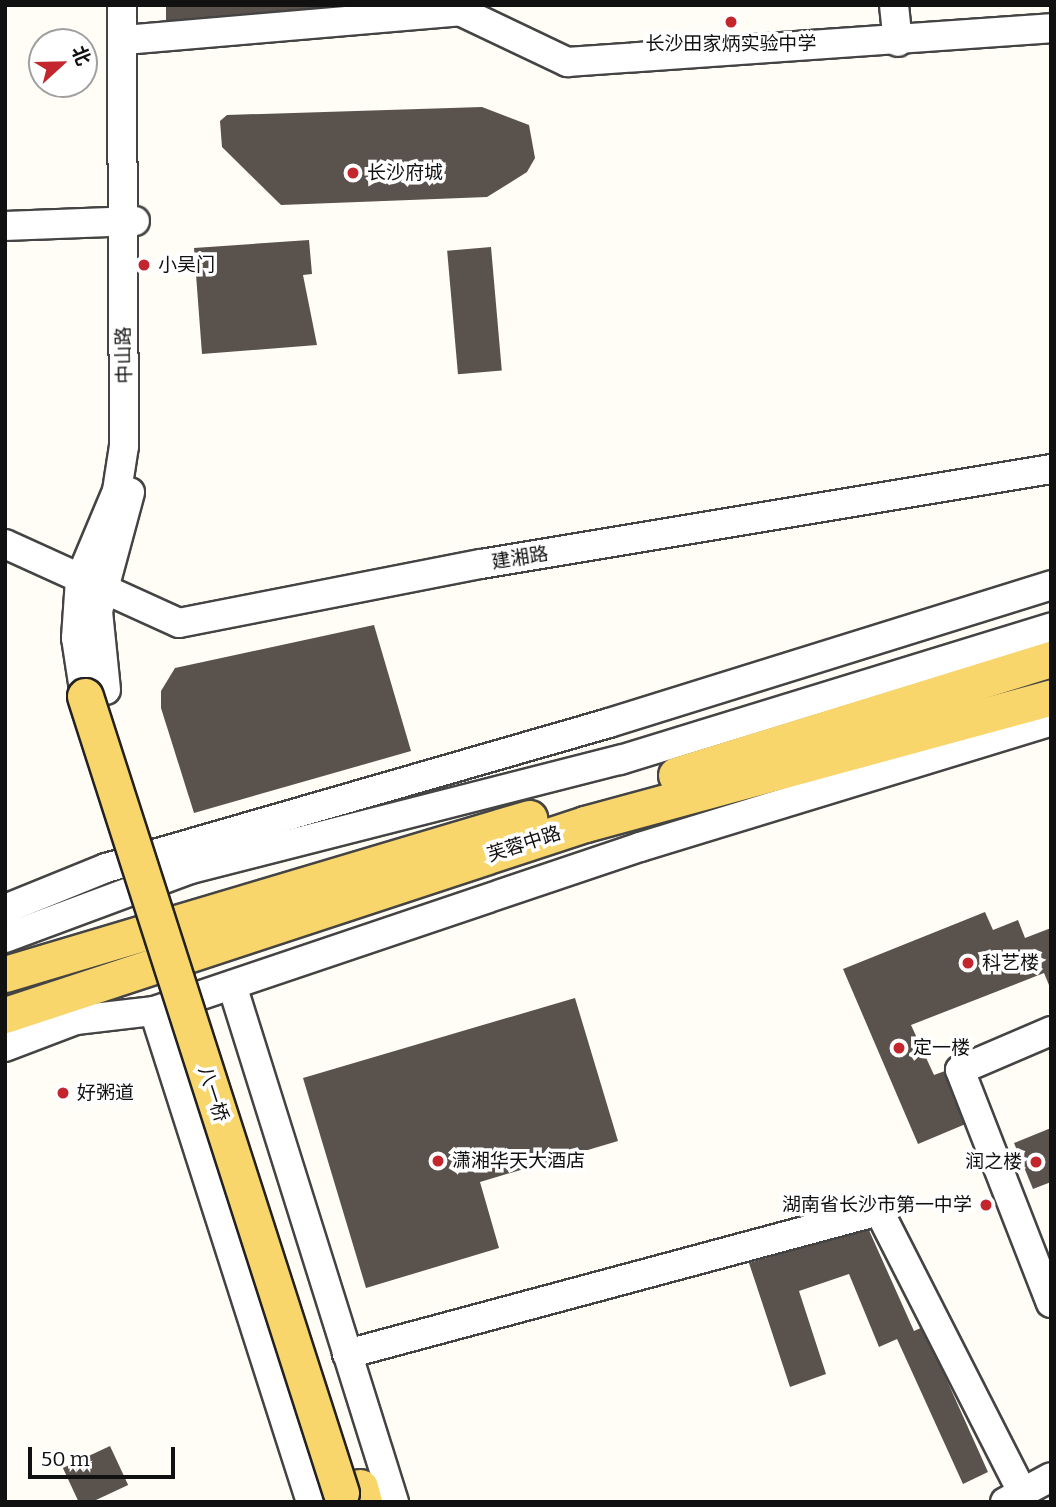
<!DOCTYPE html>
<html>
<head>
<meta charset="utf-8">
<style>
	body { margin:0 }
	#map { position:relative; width:1056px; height:1507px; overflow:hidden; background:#fffdf5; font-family:Bitter,"Noto Sans SC",serif }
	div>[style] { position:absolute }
	.building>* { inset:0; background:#5a524d; transform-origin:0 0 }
	.roads { filter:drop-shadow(2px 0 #444) drop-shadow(-2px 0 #444) drop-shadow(0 2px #444) drop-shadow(0 -2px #444) }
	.minor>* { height:28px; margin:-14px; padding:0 14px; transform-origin:14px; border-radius:14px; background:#fff }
	.major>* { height:35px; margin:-17.5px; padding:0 17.5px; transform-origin:17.5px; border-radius:17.5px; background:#f9d66b }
	.bridges { filter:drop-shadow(2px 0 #222) drop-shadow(-2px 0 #222) drop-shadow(0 2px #222) drop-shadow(0 -2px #222) }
	.major-bridge>* { height:35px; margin:-17.5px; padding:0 17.5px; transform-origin:17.5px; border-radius:17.5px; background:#f9d66b }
	.dots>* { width:19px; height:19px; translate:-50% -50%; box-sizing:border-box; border:4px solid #fff; border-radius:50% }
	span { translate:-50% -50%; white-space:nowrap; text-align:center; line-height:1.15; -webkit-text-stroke:7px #fff; paint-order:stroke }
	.poi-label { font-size:19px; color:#111 }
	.left { translate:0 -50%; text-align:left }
	.right { translate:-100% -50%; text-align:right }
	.street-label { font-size:19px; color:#111 }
	.frame { position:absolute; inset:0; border:7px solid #111; pointer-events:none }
	.north { position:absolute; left:28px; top:28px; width:70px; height:70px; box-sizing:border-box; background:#fff; border:2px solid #a0a0a0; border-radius:50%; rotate:68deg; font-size:19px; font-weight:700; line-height:28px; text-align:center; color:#111 }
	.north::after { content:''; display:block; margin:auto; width:24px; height:32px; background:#c4262e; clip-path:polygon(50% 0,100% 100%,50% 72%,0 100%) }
	.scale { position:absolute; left:28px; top:1447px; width:147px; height:32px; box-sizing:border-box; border:4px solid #111; border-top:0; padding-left:9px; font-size:21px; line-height:24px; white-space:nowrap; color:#111; -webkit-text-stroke:5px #fff; paint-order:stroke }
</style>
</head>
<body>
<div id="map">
	<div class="building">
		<div style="clip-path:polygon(166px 5px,336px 5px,336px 7px,166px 35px)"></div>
		<div style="clip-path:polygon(482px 107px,529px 125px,535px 158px,527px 172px,487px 197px,281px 205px,222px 147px,220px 121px,227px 115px)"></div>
		<div style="clip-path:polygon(309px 240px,312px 274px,303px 275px,317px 345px,202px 354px,194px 248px)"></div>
		<div style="left:491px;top:247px;width:124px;height:44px;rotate:85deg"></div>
		<div style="clip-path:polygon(374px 625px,411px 751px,194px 813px,161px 708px,161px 691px,175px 668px)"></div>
		<div style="clip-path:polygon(985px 912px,993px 930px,1018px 920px,1025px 938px,1051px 928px,1051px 990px,1044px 973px,911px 1025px,934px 1075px,945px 1071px,968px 1123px,918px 1144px,843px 969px)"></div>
		<div style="clip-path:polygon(575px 998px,618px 1141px,480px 1182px,499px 1248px,366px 1288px,303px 1078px)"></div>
		<div style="clip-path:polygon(1051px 1128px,1051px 1182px,1033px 1189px,1014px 1143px)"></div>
		<div style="clip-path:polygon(868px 1228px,914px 1331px,923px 1327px,988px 1472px,963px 1484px,897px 1339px,879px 1347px,849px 1274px,799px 1291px,826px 1374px,790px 1387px,749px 1263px)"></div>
		<div style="left:110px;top:1446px;width:43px;height:52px;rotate:65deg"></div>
	</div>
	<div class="roads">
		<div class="minor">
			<div style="left:894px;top:5px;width:37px;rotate:84deg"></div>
			<div style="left:136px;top:39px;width:325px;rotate:-4.9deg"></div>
			<div style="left:460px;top:11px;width:119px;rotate:25.5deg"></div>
			<div style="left:567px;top:62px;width:485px;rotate:-4deg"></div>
			<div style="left:5px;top:226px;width:130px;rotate:-2.2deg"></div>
			<div style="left:5px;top:544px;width:191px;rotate:24.4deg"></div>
			<div style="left:179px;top:623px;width:308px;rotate:-11.1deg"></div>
			<div style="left:481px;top:564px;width:578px;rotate:-9.46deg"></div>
			<div style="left:106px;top:690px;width:79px;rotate:-95.8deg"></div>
			<div style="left:98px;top:611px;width:123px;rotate:-74.9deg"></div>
			<div style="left:85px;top:696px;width:59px;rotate:-98.8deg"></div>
			<div style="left:76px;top:638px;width:59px;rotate:-86.1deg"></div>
			<div style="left:80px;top:579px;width:95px;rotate:-67.2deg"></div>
			<div style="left:117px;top:491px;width:46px;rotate:-81.2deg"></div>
			<div style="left:124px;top:446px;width:441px;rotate:-90.3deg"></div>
			<div style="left:5px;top:909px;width:109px;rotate:-22.1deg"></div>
			<div style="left:106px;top:868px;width:523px;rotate:-16.08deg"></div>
			<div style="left:609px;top:723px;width:463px;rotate:-17.3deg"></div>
			<div style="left:5px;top:938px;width:198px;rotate:-20.4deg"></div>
			<div style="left:191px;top:869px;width:443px;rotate:-14.3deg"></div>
			<div style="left:620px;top:760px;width:451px;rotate:-17.1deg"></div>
			<div style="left:232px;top:985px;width:542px;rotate:72.6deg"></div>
			<div style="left:154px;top:1011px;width:515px;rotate:72.27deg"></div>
			<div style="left:1051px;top:1031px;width:99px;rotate:156.8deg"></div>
			<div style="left:960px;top:1070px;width:250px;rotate:68.7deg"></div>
			<div style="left:5px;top:1047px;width:76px;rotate:-20.8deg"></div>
			<div style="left:76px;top:1020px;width:79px;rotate:-6.6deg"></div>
			<div style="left:154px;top:1011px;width:513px;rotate:-18.65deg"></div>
			<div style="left:640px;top:847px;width:430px;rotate:-17deg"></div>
			<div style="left:347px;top:1354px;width:551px;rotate:-15.05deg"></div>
			<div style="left:879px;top:1211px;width:315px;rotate:63deg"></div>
			<div style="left:1005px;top:1502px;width:52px;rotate:-28.5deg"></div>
		</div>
		<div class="major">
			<div style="left:676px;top:775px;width:393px;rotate:-17.2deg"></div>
			<div style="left:5px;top:974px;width:547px;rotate:-16.58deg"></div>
			<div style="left:5px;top:1015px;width:611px;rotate:-18.23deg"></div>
			<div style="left:585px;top:824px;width:483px;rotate:-15.2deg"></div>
			<div style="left:360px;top:1487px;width:16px;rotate:75deg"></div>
		</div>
	</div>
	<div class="bridges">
		<div class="major-bridge">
			<div style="left:85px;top:696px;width:837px;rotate:72.19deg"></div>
		</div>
	</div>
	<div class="dots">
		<div style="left:731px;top:22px;background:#c4262e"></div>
		<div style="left:353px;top:173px;background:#c4262e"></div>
		<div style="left:144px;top:265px;background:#c4262e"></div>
		<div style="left:968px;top:963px;background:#c4262e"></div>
		<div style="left:899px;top:1048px;background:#c4262e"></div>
		<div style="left:63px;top:1093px;background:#c4262e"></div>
		<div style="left:438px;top:1161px;background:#c4262e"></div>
		<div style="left:1036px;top:1162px;background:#c4262e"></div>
		<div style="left:986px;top:1205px;background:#c4262e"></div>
	</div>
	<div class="poi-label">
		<span style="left:731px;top:44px">长沙田家炳实验中学</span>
		<span class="left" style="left:367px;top:173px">长沙府城</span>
		<span class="left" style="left:158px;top:265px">小吴门</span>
		<span class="left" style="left:982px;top:963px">科艺楼</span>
		<span class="left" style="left:913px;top:1048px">定一楼</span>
		<span class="left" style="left:77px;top:1093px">好粥道</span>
		<span class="left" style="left:452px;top:1161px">潇湘华天大酒店</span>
		<span class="right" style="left:1022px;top:1162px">润之楼</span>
		<span class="right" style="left:972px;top:1205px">湖南省长沙市第一中学</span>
	</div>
	<div class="street-label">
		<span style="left:124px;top:355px;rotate:-91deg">中山路</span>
		<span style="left:520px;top:558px;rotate:-9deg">建湘路</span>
		<span style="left:524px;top:844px;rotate:-18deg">芙蓉中路</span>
		<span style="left:213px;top:1094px;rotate:72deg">八一桥</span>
	</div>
	<div class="frame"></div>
	<div class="north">北</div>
	<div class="scale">50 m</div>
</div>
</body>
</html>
